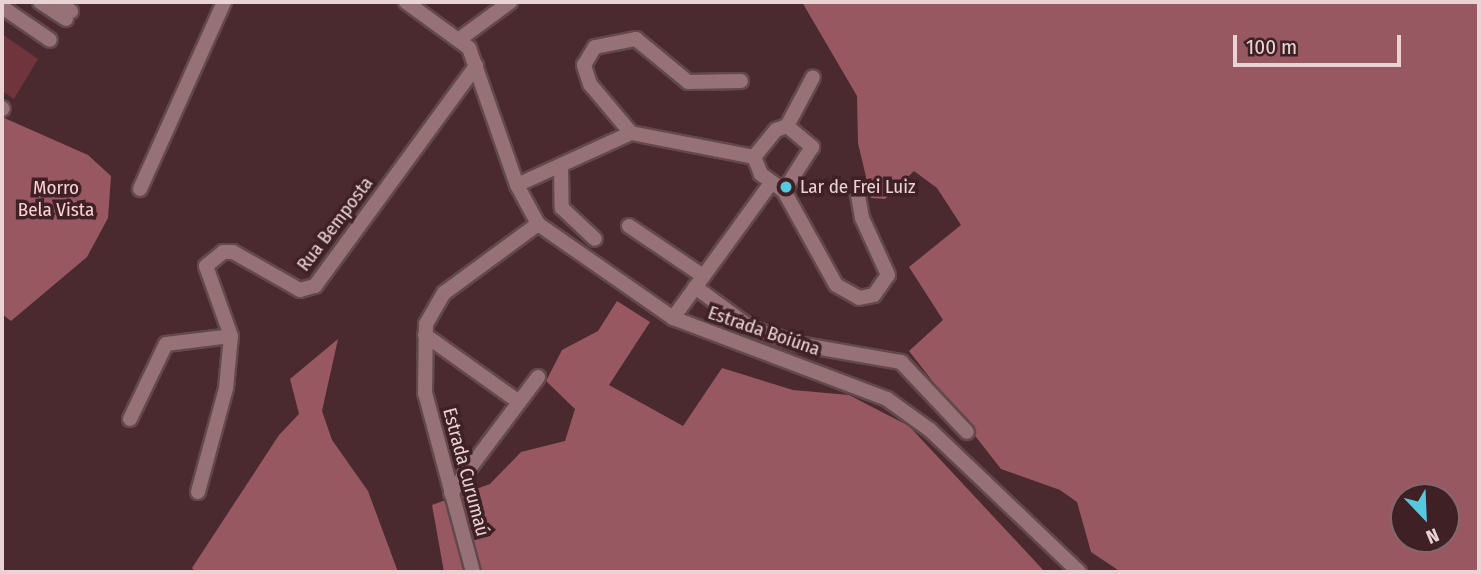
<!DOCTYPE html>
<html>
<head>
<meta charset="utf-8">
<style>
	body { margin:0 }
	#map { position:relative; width:1481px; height:574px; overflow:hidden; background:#4a2a2f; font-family:"Fira Sans Condensed",sans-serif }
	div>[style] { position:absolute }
	.forest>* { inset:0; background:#985861 }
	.building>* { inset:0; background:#70343d }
	.roads { filter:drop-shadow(2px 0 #63484c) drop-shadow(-2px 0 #63484c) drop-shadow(0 2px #63484c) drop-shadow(0 -2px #63484c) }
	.minor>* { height:14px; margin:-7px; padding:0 7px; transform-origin:7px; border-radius:7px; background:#967175 }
	.dots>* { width:19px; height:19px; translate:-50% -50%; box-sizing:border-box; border:4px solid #3f2025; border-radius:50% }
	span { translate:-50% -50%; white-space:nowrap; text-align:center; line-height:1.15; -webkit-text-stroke:7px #3f2025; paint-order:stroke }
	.poi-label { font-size:19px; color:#e9d3d5 }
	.left { translate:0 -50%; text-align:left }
	.park-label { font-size:19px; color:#f9d1d4 }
	.street-label { font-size:19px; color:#e9d3d5 }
	.frame { position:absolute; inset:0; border:4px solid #e9d3d5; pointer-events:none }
	.north { position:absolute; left:1390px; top:483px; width:70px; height:70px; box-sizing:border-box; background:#3f2025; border:2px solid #83686b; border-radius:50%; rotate:157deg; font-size:19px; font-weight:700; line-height:28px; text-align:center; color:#e9d3d5 }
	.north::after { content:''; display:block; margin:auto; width:24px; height:32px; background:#55cadf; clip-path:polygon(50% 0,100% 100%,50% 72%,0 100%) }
	.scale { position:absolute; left:1233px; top:35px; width:168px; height:32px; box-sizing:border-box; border:4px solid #e9d3d5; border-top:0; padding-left:9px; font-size:21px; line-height:24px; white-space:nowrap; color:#e9d3d5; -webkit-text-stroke:5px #3f2025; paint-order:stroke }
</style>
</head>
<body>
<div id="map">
	<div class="forest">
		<div style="clip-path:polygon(evenodd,802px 2px,1479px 2px,1479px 572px,1121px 572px,1091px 552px,1077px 502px,1060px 490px,1001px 469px,909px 351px,943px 320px,909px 267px,961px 225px,937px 188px,914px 171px,885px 199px,871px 198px,858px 143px,857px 96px,802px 2px,1404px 497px,1446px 497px,1446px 539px,1404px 539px,1404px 497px)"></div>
		<div style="clip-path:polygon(2px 117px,88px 155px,111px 176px,108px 218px,87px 257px,11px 321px,2px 314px)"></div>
		<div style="clip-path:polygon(617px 301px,650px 322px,609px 385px,683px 426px,722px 368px,793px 390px,849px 395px,909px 426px,1045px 572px,444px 572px,432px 505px,490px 484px,521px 452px,565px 441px,575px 409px,546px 381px,562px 350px,598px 331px)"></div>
		<div style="clip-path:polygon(338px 339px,322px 411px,332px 440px,368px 491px,398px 572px,195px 572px,192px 568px,279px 435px,299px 414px,290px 379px)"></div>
	</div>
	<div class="building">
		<div style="clip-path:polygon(2px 34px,38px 59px,14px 99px,2px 91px)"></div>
	</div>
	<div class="roads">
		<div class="minor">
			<div style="left:40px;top:2px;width:31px;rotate:33deg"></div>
			<div style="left:58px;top:2px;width:16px;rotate:35deg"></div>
			<div style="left:406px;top:2px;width:78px;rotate:36.1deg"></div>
			<div style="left:469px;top:48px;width:145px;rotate:70.7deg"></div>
			<div style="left:517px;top:185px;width:44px;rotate:61.7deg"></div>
			<div style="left:538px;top:224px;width:165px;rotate:34.8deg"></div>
			<div style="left:673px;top:318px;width:229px;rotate:20.7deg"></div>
			<div style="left:887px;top:399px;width:53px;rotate:35.8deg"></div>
			<div style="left:930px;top:430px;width:206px;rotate:43.6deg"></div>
			<div style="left:2px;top:7px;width:58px;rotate:34.5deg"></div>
			<div style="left:461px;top:38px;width:61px;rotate:-36.3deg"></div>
			<div style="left:2px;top:108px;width:1px;rotate:45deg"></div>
			<div style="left:787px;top:126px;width:33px;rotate:40deg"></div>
			<div style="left:812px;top:147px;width:52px;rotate:122.5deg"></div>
			<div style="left:784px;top:191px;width:29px;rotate:-144deg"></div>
			<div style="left:761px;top:174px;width:18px;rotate:-112deg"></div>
			<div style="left:754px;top:157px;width:35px;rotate:-51deg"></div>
			<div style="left:776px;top:130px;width:12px;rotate:-20deg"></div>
			<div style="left:787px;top:126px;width:55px;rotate:-62deg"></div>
			<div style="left:631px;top:133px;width:64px;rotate:-129.9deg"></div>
			<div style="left:590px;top:84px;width:20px;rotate:-108deg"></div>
			<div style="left:584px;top:65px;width:21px;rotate:-59deg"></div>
			<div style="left:595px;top:47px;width:42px;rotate:-11deg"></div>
			<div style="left:636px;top:39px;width:67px;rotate:39.6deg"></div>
			<div style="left:688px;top:82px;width:53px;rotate:-1.1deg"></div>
			<div style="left:561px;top:169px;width:39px;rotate:89deg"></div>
			<div style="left:562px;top:208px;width:45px;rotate:43.2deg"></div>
			<div style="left:517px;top:185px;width:125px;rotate:-24.5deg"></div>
			<div style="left:631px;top:133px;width:125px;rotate:11deg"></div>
			<div style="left:140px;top:189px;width:205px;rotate:-65.8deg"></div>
			<div style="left:784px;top:191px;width:107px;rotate:61deg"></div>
			<div style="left:836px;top:285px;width:26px;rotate:29deg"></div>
			<div style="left:859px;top:298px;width:15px;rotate:-11deg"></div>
			<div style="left:874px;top:295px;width:24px;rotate:-55deg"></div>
			<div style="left:888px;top:275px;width:63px;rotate:-114.5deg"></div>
			<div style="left:862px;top:218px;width:27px;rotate:-100deg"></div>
			<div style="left:629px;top:226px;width:89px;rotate:34deg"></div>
			<div style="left:695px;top:287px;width:69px;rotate:36.2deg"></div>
			<div style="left:751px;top:328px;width:50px;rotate:18.8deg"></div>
			<div style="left:798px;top:344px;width:105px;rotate:9.9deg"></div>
			<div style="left:901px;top:362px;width:96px;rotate:46.7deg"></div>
			<div style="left:673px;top:318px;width:167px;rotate:-54deg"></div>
			<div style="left:425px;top:335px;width:115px;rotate:35.5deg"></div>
			<div style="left:130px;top:419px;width:83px;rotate:-64.4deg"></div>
			<div style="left:166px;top:344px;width:65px;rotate:-7deg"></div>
			<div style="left:198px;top:492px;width:108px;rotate:-74.9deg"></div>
			<div style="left:226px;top:388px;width:52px;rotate:-84.5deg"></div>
			<div style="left:231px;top:336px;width:74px;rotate:-109.7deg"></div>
			<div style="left:206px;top:266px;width:22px;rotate:-39deg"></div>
			<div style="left:223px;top:252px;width:10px"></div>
			<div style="left:233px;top:252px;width:77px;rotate:29.6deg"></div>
			<div style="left:300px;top:290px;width:16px;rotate:-15deg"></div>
			<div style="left:315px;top:286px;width:273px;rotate:-53.8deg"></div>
			<div style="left:451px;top:493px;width:145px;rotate:-53.1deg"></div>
			<div style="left:473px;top:572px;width:185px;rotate:-105deg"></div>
			<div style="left:425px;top:393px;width:69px;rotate:-89.2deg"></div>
			<div style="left:426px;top:324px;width:36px;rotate:-60deg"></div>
			<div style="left:444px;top:293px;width:117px;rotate:-36.3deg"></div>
		</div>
	</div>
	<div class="dots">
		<div style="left:786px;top:187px;background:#55cadf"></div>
	</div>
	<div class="poi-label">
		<span class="left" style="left:800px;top:187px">Lar de Frei Luiz</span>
	</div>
	<div class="park-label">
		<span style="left:56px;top:199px">Morro<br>Bela Vista</span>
	</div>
	<div class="street-label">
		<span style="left:335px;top:224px;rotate:-53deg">Rua Bemposta</span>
		<span style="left:764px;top:331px;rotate:19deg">Estrada Boiúna</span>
		<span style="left:466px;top:472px;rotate:75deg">Estrada Curumaú</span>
	</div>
	<div class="frame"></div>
	<div class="north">N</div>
	<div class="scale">100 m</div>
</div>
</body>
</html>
